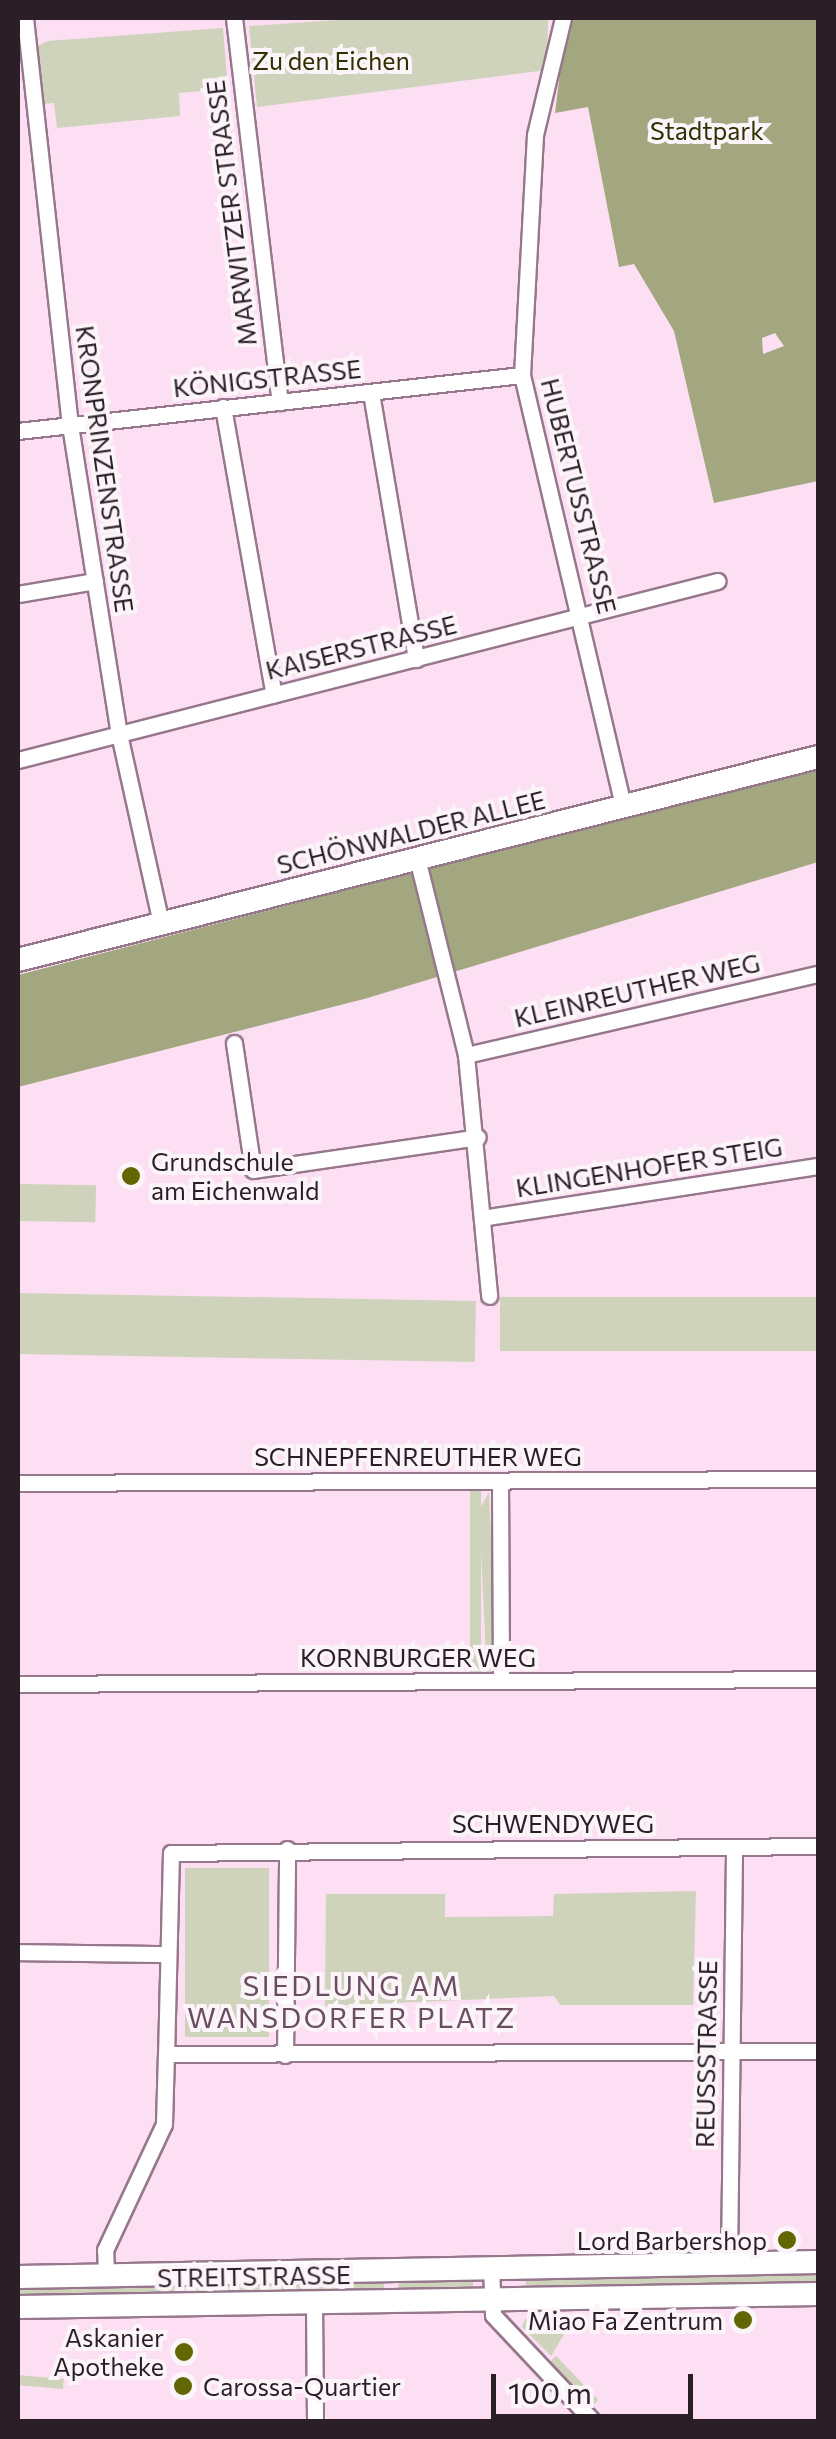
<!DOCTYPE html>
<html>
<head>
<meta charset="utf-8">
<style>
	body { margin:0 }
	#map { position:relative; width:836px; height:2439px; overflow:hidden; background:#fcdff2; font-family:Commissioner,sans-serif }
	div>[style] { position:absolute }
	.green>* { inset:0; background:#d0d3bb; transform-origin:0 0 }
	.forest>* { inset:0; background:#a3a780 }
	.roads { filter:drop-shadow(2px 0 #96778c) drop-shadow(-2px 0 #96778c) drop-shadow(0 2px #96778c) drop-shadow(0 -2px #96778c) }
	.street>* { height:15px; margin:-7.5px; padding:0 7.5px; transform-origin:7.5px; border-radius:7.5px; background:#fff }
	.secondary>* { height:22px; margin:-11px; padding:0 11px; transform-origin:11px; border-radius:11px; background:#fff }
	.dots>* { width:28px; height:28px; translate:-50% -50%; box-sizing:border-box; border:5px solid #fbf4f8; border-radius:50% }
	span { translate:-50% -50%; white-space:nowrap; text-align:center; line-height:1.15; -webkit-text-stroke:8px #fbf4f8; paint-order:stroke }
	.park-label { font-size:25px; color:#2e3000 }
	.street-label { font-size:25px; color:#2b1f27 }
	.poi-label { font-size:25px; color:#2b1f27 }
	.left { translate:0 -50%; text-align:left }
	.right { translate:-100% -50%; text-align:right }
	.neighbourhood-label { font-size:28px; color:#6a4d61; letter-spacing:2.5px }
	.frame { position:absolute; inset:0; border:20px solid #2b1f27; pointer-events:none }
	.scale { position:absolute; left:491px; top:2374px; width:202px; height:45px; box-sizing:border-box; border:5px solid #2b1f27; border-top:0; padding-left:12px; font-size:30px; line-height:35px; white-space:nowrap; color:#2b1f27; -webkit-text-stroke:8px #fbf4f8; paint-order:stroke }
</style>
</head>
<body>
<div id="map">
	<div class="green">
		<div style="clip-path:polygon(366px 18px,548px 18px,547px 70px,257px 107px,249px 26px)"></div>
		<div style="clip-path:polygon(223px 28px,228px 89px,179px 93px,180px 116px,57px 128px,54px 103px,40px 104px,35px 47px,48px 41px)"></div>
		<div style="left:19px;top:1184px;width:77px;height:37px;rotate:1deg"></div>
		<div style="left:18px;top:1293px;width:458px;height:61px;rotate:1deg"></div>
		<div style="left:818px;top:1297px;width:54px;height:318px;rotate:90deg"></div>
		<div style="left:470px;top:1491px;width:11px;height:181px"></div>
		<div style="clip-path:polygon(489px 1492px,497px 1666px,487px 1676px,479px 1510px)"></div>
		<div style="left:185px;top:1868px;width:84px;height:169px"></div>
		<div style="clip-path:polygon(696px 1891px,693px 2005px,560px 2005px,554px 1996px,325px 2006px,326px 1894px,445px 1894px,445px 1917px,553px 1916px,554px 1894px)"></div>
		<div style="left:818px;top:2271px;width:14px;height:292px;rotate:90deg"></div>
		<div style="clip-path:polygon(473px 2277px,473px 2289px,398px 2289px,399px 2279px)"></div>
		<div style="clip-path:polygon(384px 2281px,384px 2290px,18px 2299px,18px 2283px)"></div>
		<div style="clip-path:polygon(574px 2318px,551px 2356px,522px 2327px,525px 2319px)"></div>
		<div style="left:556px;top:2356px;width:61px;height:8px;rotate:46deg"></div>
		<div style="left:18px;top:2375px;width:46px;height:10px;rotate:5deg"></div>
	</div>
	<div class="forest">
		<div style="clip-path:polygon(evenodd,567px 18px,818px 18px,818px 481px,714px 503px,674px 331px,634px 264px,619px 267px,588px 107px,555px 113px,567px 18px,775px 333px,784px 346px,763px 354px,762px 338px,775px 333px)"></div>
		<div style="clip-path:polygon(818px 768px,818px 862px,364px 999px,18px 1087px,18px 975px)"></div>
	</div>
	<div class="roads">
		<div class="street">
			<div style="left:25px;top:18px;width:409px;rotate:83.7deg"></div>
			<div style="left:70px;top:425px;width:313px;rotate:81deg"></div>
			<div style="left:119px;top:734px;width:194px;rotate:77.5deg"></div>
			<div style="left:234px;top:18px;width:387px;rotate:83.2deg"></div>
			<div style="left:563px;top:18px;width:120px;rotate:103.5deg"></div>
			<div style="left:535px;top:135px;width:240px;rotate:93.1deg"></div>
			<div style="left:522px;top:375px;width:444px;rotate:76.8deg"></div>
			<div style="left:371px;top:393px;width:270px;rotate:80.4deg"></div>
			<div style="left:223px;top:407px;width:292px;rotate:80deg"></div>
			<div style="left:18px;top:431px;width:507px;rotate:-6.34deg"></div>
			<div style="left:18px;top:594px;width:78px;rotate:-9.6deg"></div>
			<div style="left:18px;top:760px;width:722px;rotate:-14.36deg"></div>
			<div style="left:417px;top:858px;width:203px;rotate:76deg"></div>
			<div style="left:466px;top:1055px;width:242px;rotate:84.5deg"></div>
			<div style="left:234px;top:1043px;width:128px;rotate:81.5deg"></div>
			<div style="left:253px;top:1170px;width:227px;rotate:-8.3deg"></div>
			<div style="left:466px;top:1055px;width:361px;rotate:-13deg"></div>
			<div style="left:488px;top:1217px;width:334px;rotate:-8.8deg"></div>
			<div style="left:500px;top:1481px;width:200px;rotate:89.7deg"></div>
			<div style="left:18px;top:1483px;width:800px;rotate:-0.29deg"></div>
			<div style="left:18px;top:1684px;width:800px;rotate:-0.36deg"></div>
			<div style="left:818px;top:1846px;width:647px;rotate:179.38deg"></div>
			<div style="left:171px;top:1853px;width:201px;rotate:91.4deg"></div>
			<div style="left:166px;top:2054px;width:652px;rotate:-0.26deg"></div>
			<div style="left:18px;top:1952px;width:149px;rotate:0.8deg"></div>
			<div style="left:285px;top:2055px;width:206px;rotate:-89.4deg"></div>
			<div style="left:729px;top:2262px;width:415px;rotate:-89.3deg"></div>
			<div style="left:491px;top:2267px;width:48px;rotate:87.6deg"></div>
			<div style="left:493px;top:2315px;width:147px;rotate:46.7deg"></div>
			<div style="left:106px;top:2274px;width:24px;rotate:-92deg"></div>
			<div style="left:105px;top:2250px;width:139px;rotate:-64.9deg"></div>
			<div style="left:164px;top:2124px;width:70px;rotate:-88.4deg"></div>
			<div style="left:314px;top:2303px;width:119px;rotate:89.5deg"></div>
		</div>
		<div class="secondary">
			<div style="left:18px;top:960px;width:825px;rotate:-14.24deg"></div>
			<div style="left:18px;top:2277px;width:800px;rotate:-1.07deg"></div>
			<div style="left:18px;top:2307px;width:800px;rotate:-0.93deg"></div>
		</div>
	</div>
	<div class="dots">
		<div style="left:131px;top:1176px;background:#626603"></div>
		<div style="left:787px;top:2240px;background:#626603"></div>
		<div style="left:743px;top:2320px;background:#626603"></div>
		<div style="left:184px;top:2352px;background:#626603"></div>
		<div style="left:183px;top:2386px;background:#626603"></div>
	</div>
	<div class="park-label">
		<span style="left:331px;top:60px">Zu den Eichen</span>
		<span style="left:707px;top:130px">Stadtpark</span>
	</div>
	<div class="street-label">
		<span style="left:231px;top:213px;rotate:-97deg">MARWITZER STRASSE</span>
		<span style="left:267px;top:378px;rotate:-6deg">KÖNIGSTRASSE</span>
		<span style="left:105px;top:469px;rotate:82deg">KRONPRINZENSTRASSE</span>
		<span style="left:579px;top:496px;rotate:76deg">HUBERTUSSTRASSE</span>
		<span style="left:361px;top:647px;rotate:-14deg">KAISERSTRASSE</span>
		<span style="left:411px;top:832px;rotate:-14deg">SCHÖNWALDER ALLEE</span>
		<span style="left:637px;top:990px;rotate:-13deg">KLEINREUTHER WEG</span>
		<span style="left:649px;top:1167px;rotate:-9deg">KLINGENHOFER STEIG</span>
		<span style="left:418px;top:1456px">SCHNEPFENREUTHER WEG</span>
		<span style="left:418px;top:1657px">KORNBURGER WEG</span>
		<span style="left:553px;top:1823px">SCHWENDYWEG</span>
		<span style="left:706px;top:2054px;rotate:-89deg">REUSSSTRASSE</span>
		<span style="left:254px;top:2276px;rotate:-1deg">STREITSTRASSE</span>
	</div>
	<div class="poi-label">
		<span class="left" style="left:151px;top:1176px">Grundschule<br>am Eichenwald</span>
		<span class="right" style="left:767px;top:2240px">Lord Barbershop</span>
		<span class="right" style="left:723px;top:2320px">Miao Fa Zentrum</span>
		<span class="right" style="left:164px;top:2352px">Askanier<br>Apotheke</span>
		<span class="left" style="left:203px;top:2386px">Carossa-Quartier</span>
	</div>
	<div class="neighbourhood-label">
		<span style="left:352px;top:2001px">SIEDLUNG AM<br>WANSDORFER PLATZ</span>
	</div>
	<div class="frame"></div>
	<div class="scale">100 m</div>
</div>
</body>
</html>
